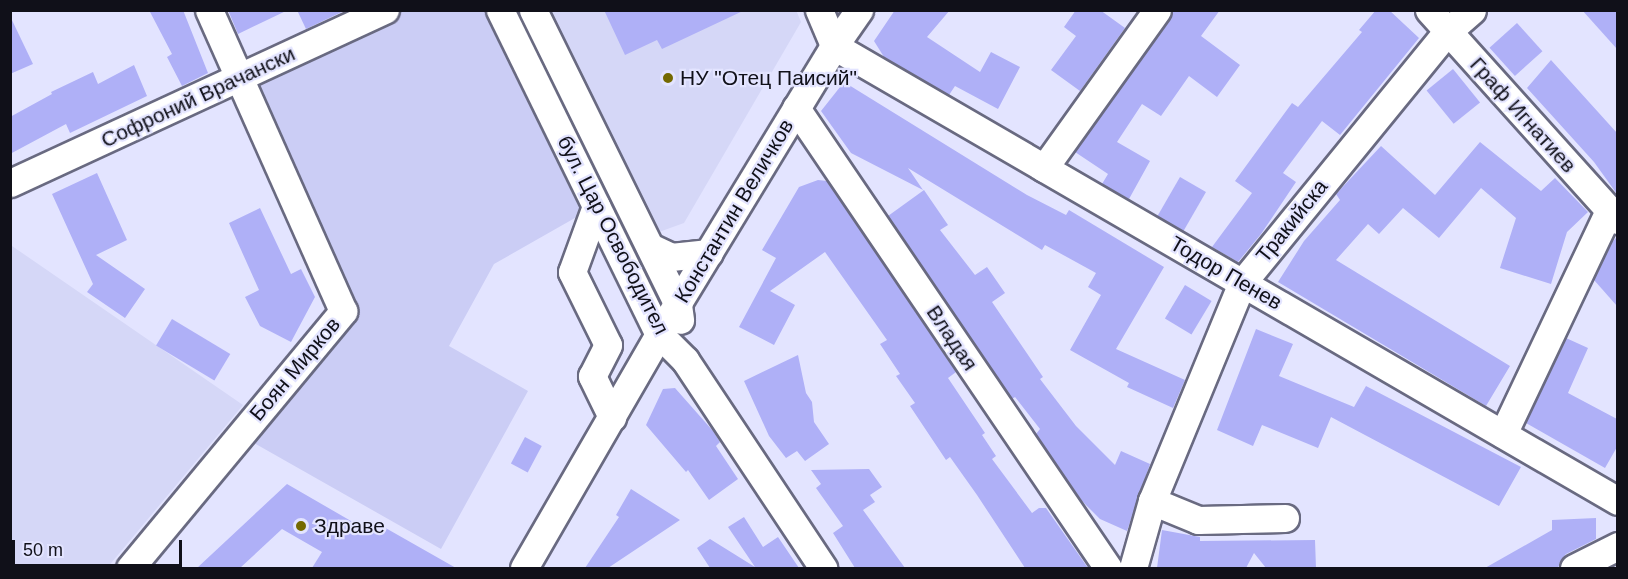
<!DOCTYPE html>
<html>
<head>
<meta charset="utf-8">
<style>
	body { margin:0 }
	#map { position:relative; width:1628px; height:579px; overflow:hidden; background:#e3e4ff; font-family:Arial,sans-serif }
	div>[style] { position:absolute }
	.built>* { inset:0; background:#d5d7f7 }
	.green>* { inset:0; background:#cbcdf5 }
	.building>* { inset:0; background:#afb0f7; transform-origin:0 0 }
	.roads { filter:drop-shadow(2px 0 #696a81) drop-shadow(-2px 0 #696a81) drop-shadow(0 2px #696a81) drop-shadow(0 -2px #696a81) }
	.minor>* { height:27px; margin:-13.5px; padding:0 13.5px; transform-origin:13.5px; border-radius:13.5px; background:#fff }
	.dots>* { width:16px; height:16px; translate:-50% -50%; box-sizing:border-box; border:3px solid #e3e4ff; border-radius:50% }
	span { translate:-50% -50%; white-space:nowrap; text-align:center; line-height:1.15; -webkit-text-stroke:4.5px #e3e4ff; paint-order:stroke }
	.poi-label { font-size:21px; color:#101019 }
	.left { translate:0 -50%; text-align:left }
	.street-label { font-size:21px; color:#101019 }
	.frame { position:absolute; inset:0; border:12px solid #101019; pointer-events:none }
	.scale { position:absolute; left:12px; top:540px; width:170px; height:27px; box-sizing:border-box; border:3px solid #101019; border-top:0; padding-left:8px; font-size:18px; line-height:21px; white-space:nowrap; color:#101019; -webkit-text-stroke:4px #e3e4ff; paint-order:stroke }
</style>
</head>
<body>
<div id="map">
	<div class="built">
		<div style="clip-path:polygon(796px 10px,801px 22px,684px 223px,645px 237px,533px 11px)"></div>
		<div style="clip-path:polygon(11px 242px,12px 246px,243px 405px,107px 568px,11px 568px)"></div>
	</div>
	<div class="green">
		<div style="clip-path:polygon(385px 11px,500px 11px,596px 206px,494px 264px,449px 346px,528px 391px,441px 549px,240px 435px,343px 311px,240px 77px)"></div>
	</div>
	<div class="building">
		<div style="clip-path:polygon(149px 10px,183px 10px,208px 73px,182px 86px,167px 57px,172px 54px)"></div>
		<div style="clip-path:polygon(228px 10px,288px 10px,238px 34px)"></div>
		<div style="clip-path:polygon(297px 10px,346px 10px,306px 29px)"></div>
		<div style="clip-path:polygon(604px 10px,745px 10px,662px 49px,657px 40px,625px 55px)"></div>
		<div style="clip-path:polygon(895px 10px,950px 10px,927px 37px,980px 72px,991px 52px,1020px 67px,998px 109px,955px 86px,949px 95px,884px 57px,874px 41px)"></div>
		<div style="clip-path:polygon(1076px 10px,1100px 10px,1125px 28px,1080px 91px,1051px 70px,1076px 36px,1064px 27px)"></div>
		<div style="clip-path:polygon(1174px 10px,1220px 10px,1201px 36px,1240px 65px,1217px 97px,1189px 76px,1161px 116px,1142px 104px,1117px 142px,1150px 161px,1129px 199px,1102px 184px,1108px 174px,1075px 152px)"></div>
		<div style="clip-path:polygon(1376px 10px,1389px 10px,1419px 38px,1340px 135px,1322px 121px,1283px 173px,1296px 182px,1261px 234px,1238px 262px,1212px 247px,1252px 193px,1235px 181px,1292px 103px,1298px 107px,1362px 32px,1359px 30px)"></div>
		<div style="clip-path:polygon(1582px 10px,1617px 10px,1617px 49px)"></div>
		<div style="clip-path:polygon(10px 16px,33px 64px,10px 74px)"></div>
		<div style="left:1517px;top:23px;width:38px;height:37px;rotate:48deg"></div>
		<div style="clip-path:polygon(1551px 60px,1617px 133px,1617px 194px,1594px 162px,1527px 88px)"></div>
		<div style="clip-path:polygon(134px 65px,147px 96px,70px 133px,66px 124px,10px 154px,10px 117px,52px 94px,51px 92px,93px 72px,98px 84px)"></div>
		<div style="left:1453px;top:69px;width:43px;height:34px;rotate:51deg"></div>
		<div style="clip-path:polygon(844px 82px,1027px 195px,1066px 215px,1069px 210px,1164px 267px,1116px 349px,1185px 380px,1173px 408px,1127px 387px,1129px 383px,1070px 350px,1101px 295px,1088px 287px,1096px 273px,1045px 245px,1042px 250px,908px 168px,923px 190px,851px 153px,821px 111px)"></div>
		<div style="clip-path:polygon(1480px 142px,1541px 191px,1555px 178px,1588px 212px,1567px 232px,1551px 284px,1500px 268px,1516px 218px,1481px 188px,1439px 238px,1403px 208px,1379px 234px,1368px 224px,1336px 260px,1510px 366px,1486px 406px,1278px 282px,1304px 241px,1340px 200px,1336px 194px,1381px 146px,1435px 195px)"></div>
		<div style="clip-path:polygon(97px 173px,127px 240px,96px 255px,145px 289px,125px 318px,87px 292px,93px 284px,52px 194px)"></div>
		<div style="left:1180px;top:177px;width:30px;height:45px;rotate:30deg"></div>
		<div style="clip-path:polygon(818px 180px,827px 181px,956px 372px,948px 378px,985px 433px,982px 435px,996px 456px,992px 459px,1032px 513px,1039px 508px,1046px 508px,1088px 568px,1025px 568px,977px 495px,950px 457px,946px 460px,910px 406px,915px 403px,896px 376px,900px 374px,880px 344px,887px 340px,825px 252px,770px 291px,795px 305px,774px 345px,739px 327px,776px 258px,762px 250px,799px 187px)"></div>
		<div style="clip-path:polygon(924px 190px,948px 225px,940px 230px,975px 275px,987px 267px,1005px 293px,992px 302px,1043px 377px,1040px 379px,1076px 426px,1115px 465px,1121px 451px,1150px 464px,1127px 531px,1100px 519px,1082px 501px,1036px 434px,1040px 429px,1015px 397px,1012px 399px,888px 216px)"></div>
		<div style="clip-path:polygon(260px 208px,291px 274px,301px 269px,315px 297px,291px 342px,260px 326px,245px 297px,259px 290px,229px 223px)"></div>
		<div style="clip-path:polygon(1617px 237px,1617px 306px,1594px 280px,1612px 242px)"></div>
		<div style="left:1185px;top:285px;width:31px;height:39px;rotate:31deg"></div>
		<div style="left:172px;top:319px;width:68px;height:31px;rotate:31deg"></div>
		<div style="clip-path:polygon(1256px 329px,1293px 344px,1279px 376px,1354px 407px,1366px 386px,1521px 467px,1499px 506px,1331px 417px,1318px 448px,1262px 425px,1253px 446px,1217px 430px)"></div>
		<div style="clip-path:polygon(1566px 338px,1588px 348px,1568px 393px,1617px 419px,1617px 447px,1605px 468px,1526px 423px)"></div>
		<div style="clip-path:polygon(798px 355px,806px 393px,812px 402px,814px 422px,829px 444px,805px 461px,797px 451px,786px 458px,769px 436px,744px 381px)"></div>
		<div style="clip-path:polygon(675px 388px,713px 431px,720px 442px,716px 446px,738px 479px,709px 500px,688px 470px,686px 472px,646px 425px,663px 389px)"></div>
		<div style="left:525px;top:437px;width:19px;height:30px;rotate:28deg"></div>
		<div style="clip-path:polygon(869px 469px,882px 487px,870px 495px,875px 502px,863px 510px,905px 568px,855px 568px,833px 533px,843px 526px,816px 488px,821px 484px,811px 470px)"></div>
		<div style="clip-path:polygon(287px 484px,370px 532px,375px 522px,456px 568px,312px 568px,322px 552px,282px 529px,240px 568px,197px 568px)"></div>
		<div style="clip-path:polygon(631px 489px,680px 520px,608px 568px,585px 568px,619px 517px,616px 515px)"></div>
		<div style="clip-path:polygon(744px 517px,763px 547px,778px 537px,799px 568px,710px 568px,697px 548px,710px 539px,755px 567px,728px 527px)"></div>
		<div style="clip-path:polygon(1596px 518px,1596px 539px,1566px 554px,1561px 560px,1558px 568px,1485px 568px,1552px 530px,1552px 520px)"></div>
		<div style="clip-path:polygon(1162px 530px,1200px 537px,1200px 541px,1315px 540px,1316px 568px,1266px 568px,1254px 553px,1246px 568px,1157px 568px)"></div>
	</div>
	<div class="roads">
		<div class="minor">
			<div style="left:500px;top:10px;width:361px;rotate:63.9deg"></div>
			<div style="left:659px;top:334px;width:37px;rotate:45deg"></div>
			<div style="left:685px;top:360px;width:250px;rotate:56.4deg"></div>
			<div style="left:533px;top:10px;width:329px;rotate:63.8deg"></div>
			<div style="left:678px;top:305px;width:15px;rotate:82deg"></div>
			<div style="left:819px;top:10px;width:39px;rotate:67deg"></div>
			<div style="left:834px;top:46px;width:906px;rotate:30.13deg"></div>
			<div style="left:1429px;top:10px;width:283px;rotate:48deg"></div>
			<div style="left:796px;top:108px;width:556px;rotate:55.85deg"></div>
			<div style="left:1044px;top:168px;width:194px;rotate:-54.4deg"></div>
			<div style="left:10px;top:183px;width:413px;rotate:-24.8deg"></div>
			<div style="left:596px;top:206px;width:70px;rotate:110deg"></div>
			<div style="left:572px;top:272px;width:81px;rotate:63.7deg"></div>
			<div style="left:608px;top:345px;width:35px;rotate:117deg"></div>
			<div style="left:592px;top:376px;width:46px;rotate:64deg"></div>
			<div style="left:650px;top:247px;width:23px;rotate:25deg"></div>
			<div style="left:671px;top:257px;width:38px;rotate:-6deg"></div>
			<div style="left:1503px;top:434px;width:247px;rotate:-64.6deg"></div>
			<div style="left:1152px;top:501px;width:50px;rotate:22.4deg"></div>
			<div style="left:1198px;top:520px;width:87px;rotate:-1.3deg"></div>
			<div style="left:130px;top:568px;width:334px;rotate:-50.3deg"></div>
			<div style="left:343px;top:311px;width:329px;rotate:-114deg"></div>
			<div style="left:524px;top:568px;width:270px;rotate:-60deg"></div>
			<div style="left:659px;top:334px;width:337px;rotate:-58.7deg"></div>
			<div style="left:834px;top:46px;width:44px;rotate:-55.2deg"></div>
			<div style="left:1133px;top:568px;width:70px;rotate:-74.2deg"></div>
			<div style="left:1152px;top:501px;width:236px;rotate:-67.6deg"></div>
			<div style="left:1242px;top:283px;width:324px;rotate:-50.8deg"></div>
			<div style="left:1447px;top:32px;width:33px;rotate:-41deg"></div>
			<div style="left:1574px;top:568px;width:49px;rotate:-26.6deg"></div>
		</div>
	</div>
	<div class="dots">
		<div style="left:668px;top:78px;background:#746901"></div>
		<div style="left:301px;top:526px;background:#746901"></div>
	</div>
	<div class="poi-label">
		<span class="left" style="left:680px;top:78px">НУ "Отец Паисий"</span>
		<span class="left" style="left:314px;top:526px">Здраве</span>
	</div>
	<div class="street-label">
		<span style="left:198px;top:97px;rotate:-25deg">Софроний Врачански</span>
		<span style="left:1523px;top:115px;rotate:48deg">Граф Игнатиев</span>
		<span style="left:734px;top:211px;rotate:-59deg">Константин Величков</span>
		<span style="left:1292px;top:221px;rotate:-51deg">Тракийска</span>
		<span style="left:613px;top:235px;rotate:63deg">бул. Цар Освободител</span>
		<span style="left:1226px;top:273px;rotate:30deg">Тодор Пенев</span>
		<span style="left:952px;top:338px;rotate:56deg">Владая</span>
		<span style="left:295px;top:369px;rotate:-50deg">Боян Мирков</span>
	</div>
	<div class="frame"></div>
	<div class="scale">50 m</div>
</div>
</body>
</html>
